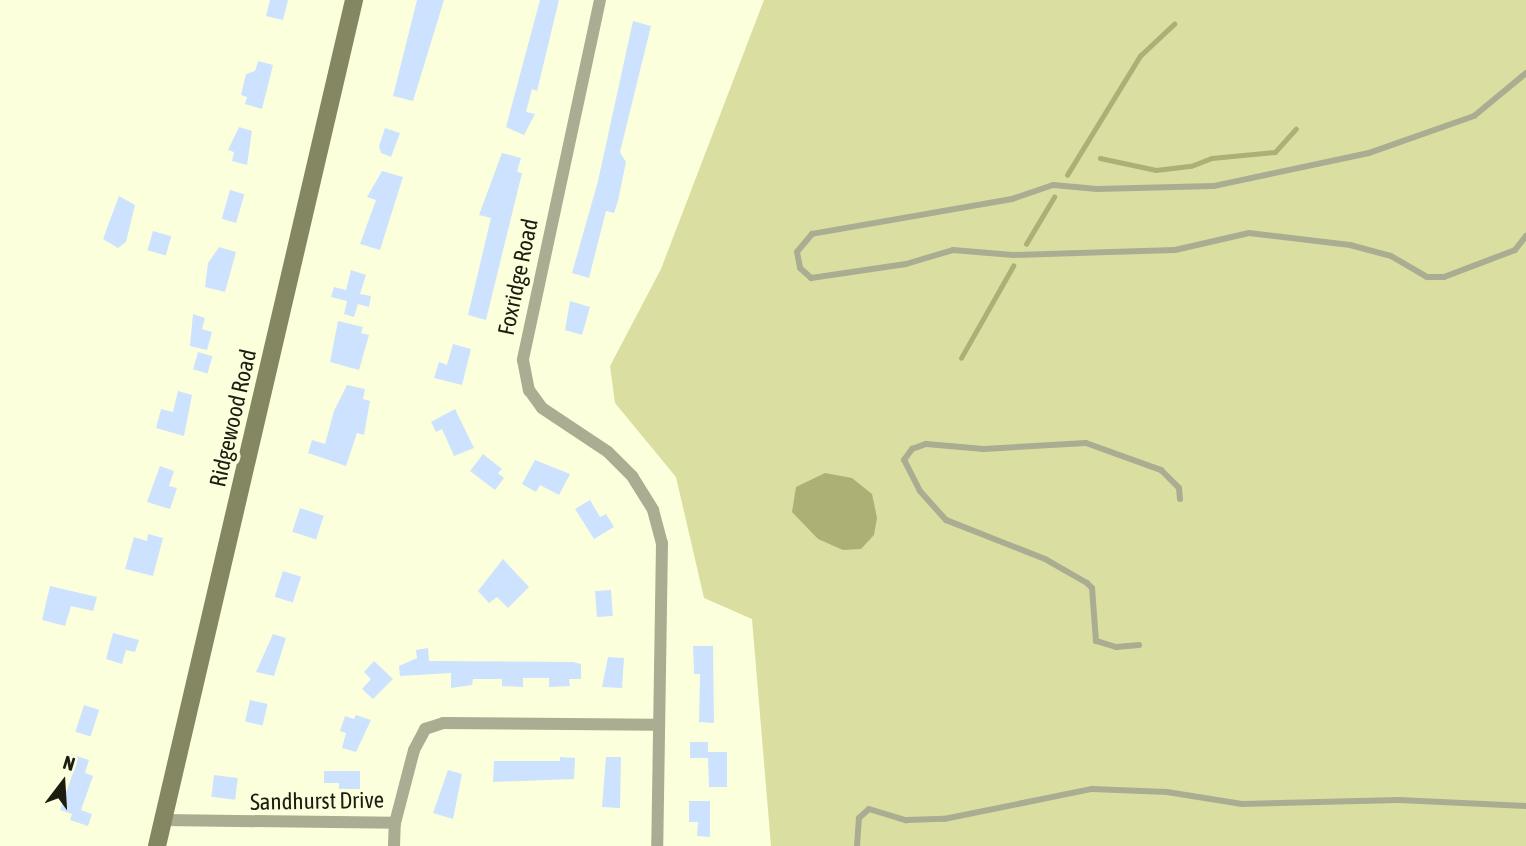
<!DOCTYPE html>
<html>
<head>
<meta charset="utf-8">
<style>
	body { margin:0 }
	#map { position:relative; width:1526px; height:846px; overflow:hidden; background:#fcffdc; font-family:"Asap Condensed",sans-serif }
	div>[style] { position:absolute }
	.green>* { inset:0; background:#dadfa1 }
	.water>* { inset:0; background:#acb074 }
	.stream>* { height:4.5px; margin:-2.25px; padding:0 2.25px; transform-origin:2.25px; border-radius:2.25px; background:#acb074 }
	.building>* { inset:0; background:#cce2fe; transform-origin:0 0 }
	.lane>* { height:6px; margin:-3px; padding:0 3px; transform-origin:3px; border-radius:3px; background:#abad93 }
	.street>* { height:12px; margin:-6px; padding:0 6px; transform-origin:6px; border-radius:6px; background:#abad93 }
	.secondary>* { height:18px; margin:-9px; padding:0 9px; transform-origin:9px; border-radius:9px; background:#848761 }
	span { translate:-50% -50%; white-space:nowrap; text-align:center; line-height:1.15; -webkit-text-stroke:7px #fcffdc; paint-order:stroke }
	.street-label { font-size:23px; color:#1c1d10 }
	.north { position:absolute; left:28px; top:748px; width:70px; height:70px; -webkit-text-stroke:5px #fcffdc; paint-order:stroke; rotate:17deg; font-size:19px; font-weight:700; line-height:28px; text-align:center; color:#1c1d10 }
	.north::after { content:''; display:block; margin:auto; width:24px; height:32px; background:#1c1d10; clip-path:polygon(50% 0,100% 100%,50% 72%,0 100%) }
</style>
</head>
<body>
<div id="map">
	<div class="green">
		<div style="clip-path:polygon(764px 0,1526px 0,1526px 846px,771px 846px,752px 619px,704px 598px,676px 477px,615px 403px,610px 366px,661px 269px)"></div>
	</div>
	<div class="water">
		<div style="clip-path:polygon(825px 473px,852px 478px,872px 494px,877px 518px,874px 535px,861px 549px,843px 550px,818px 539px,792px 512px,796px 487px)"></div>
	</div>
	<div class="stream">
		<div style="left:1100px;top:158px;width:57px;rotate:12.1deg"></div>
		<div style="left:1156px;top:170px;width:35px;rotate:-7deg"></div>
		<div style="left:1191px;top:166px;width:22px;rotate:-21deg"></div>
		<div style="left:1212px;top:158px;width:63px;rotate:-5.4deg"></div>
		<div style="left:1275px;top:152px;width:31px;rotate:-48deg"></div>
		<div style="left:1067px;top:175px;width:140px;rotate:-58.5deg"></div>
		<div style="left:1140px;top:56px;width:47px;rotate:-43.3deg"></div>
		<div style="left:1026px;top:244px;width:55px;rotate:-59.2deg"></div>
		<div style="left:961px;top:358px;width:106px;rotate:-60.5deg"></div>
	</div>
	<div class="building">
		<div style="clip-path:polygon(270px 0,288px 0,283px 20px,266px 16px)"></div>
		<div style="clip-path:polygon(417px 0,444px 0,413px 101px,393px 96px)"></div>
		<div style="clip-path:polygon(540px 0,559px 0,537px 91px,532px 89px,526px 112px,535px 114px,524px 135px,506px 127px)"></div>
		<div style="clip-path:polygon(633px 21px,651px 26px,620px 152px,626px 162px,618px 201px,614px 213px,606px 211px,589px 278px,572px 273px,598px 181px)"></div>
		<div style="clip-path:polygon(258px 61px,273px 65px,262px 109px,245px 104px,247px 97px,241px 95px,246px 74px,255px 71px)"></div>
		<div style="clip-path:polygon(239px 127px,252px 131px,247px 165px,232px 161px,234px 152px,228px 150px)"></div>
		<div style="clip-path:polygon(385px 128px,400px 133px,391px 157px,381px 153px,379px 146px)"></div>
		<div style="clip-path:polygon(502px 153px,521px 158px,517px 172px,522px 173px,486px 320px,468px 315px,491px 218px,479px 215px)"></div>
		<div style="clip-path:polygon(382px 171px,403px 177px,380px 250px,360px 244px,376px 200px,367px 197px)"></div>
		<div style="left:230px;top:190px;width:15px;height:30px;rotate:16deg"></div>
		<div style="clip-path:polygon(119px 196px,135px 205px,126px 242px,118px 248px,103px 239px)"></div>
		<div style="left:153px;top:231px;width:19px;height:20px;rotate:16deg"></div>
		<div style="clip-path:polygon(219px 247px,236px 252px,225px 292px,205px 287px,208px 263px)"></div>
		<div style="clip-path:polygon(351px 270px,366px 275px,360px 294px,371px 296px,369px 307px,358px 304px,354px 317px,344px 314px,347px 301px,331px 297px,334px 287px,350px 291px,346px 290px)"></div>
		<div style="clip-path:polygon(570px 301px,590px 307px,582px 335px,565px 330px)"></div>
		<div style="clip-path:polygon(193px 314px,205px 318px,202px 329px,212px 332px,207px 350px,190px 346px)"></div>
		<div style="clip-path:polygon(338px 321px,363px 327px,361px 333px,369px 335px,359px 370px,330px 362px)"></div>
		<div style="clip-path:polygon(453px 344px,471px 349px,462px 385px,434px 378px,439px 362px,447px 365px)"></div>
		<div style="left:198px;top:352px;width:15px;height:18px;rotate:16deg"></div>
		<div style="clip-path:polygon(347px 385px,365px 389px,363px 399px,370px 401px,364px 435px,357px 433px,346px 466px,308px 453px,312px 440px,325px 444px,334px 411px)"></div>
		<div style="clip-path:polygon(178px 391px,192px 395px,184px 436px,156px 428px,161px 409px,173px 412px)"></div>
		<div style="clip-path:polygon(455px 409px,474px 448px,454px 456px,442px 429px,436px 432px,431px 422px)"></div>
		<div style="clip-path:polygon(483px 454px,502px 469px,498px 473px,504px 478px,495px 490px,470px 471px)"></div>
		<div style="clip-path:polygon(535px 460px,570px 474px,559px 495px,540px 485px,536px 492px,522px 484px)"></div>
		<div style="clip-path:polygon(160px 466px,174px 471px,169px 486px,177px 488px,170px 509px,147px 502px)"></div>
		<div style="clip-path:polygon(590px 500px,600px 517px,606px 514px,614px 527px,594px 539px,575px 509px)"></div>
		<div style="left:300px;top:508px;width:25px;height:25px;rotate:18deg"></div>
		<div style="clip-path:polygon(148px 534px,163px 538px,153px 576px,125px 569px,134px 537px,147px 541px)"></div>
		<div style="clip-path:polygon(503px 559px,529px 587px,508px 608px,497px 597px,489px 603px,478px 591px)"></div>
		<div style="left:283px;top:571px;width:19px;height:27px;rotate:18deg"></div>
		<div style="clip-path:polygon(50px 586px,97px 597px,93px 611px,71px 606px,65px 626px,42px 620px)"></div>
		<div style="left:611px;top:590px;width:26px;height:16px;rotate:86deg"></div>
		<div style="clip-path:polygon(113px 633px,139px 640px,135px 652px,126px 650px,122px 664px,106px 659px)"></div>
		<div style="clip-path:polygon(273px 634px,286px 638px,274px 676px,256px 672px)"></div>
		<div style="clip-path:polygon(693px 646px,713px 646px,714px 723px,699px 722px,700px 674px,694px 674px)"></div>
		<div style="clip-path:polygon(428px 648px,429px 661px,573px 662px,581px 664px,581px 679px,569px 679px,570px 686px,549px 687px,549px 678px,523px 678px,523px 687px,502px 686px,502px 679px,473px 679px,472px 685px,451px 688px,451px 673px,400px 676px,399px 666px,417px 658px,416px 650px)"></div>
		<div style="clip-path:polygon(608px 657px,624px 658px,622px 688px,602px 687px)"></div>
		<div style="clip-path:polygon(374px 661px,393px 679px,373px 699px,362px 689px,371px 679px,364px 672px)"></div>
		<div style="left:250px;top:700px;width:18px;height:22px;rotate:13deg"></div>
		<div style="left:84px;top:705px;width:16px;height:28px;rotate:18deg"></div>
		<div style="clip-path:polygon(356px 715px,371px 720px,356px 752px,342px 748px,346px 733px,340px 731px,345px 716px,354px 719px)"></div>
		<div style="clip-path:polygon(690px 742px,708px 742px,708px 752px,727px 752px,727px 787px,709px 787px,708px 758px,690px 758px)"></div>
		<div style="clip-path:polygon(71px 754px,89px 760px,85px 773px,93px 776px,81px 810px,92px 814px,88px 826px,70px 820px,72px 814px,60px 810px,74px 770px,66px 767px)"></div>
		<div style="clip-path:polygon(560px 757px,575px 758px,574px 779px,493px 782px,494px 761px,560px 761px)"></div>
		<div style="clip-path:polygon(606px 757px,621px 757px,620px 808px,602px 807px)"></div>
		<div style="clip-path:polygon(448px 770px,462px 774px,453px 819px,433px 813px)"></div>
		<div style="clip-path:polygon(324px 771px,360px 771px,360px 789px,339px 789px,339px 783px,324px 783px)"></div>
		<div style="left:214px;top:775px;width:24px;height:22px;rotate:7deg"></div>
		<div style="clip-path:polygon(689px 801px,710px 801px,710px 837px,697px 836px,698px 822px,689px 822px)"></div>
	</div>
	<div class="lane">
		<div style="left:1526px;top:73px;width:67px;rotate:140.4deg"></div>
		<div style="left:1474px;top:116px;width:111px;rotate:160.6deg"></div>
		<div style="left:1369px;top:153px;width:158px;rotate:168deg"></div>
		<div style="left:1214px;top:186px;width:117px;rotate:178.5deg"></div>
		<div style="left:1097px;top:189px;width:44px;rotate:-174.8deg"></div>
		<div style="left:1053px;top:185px;width:43px;rotate:161.1deg"></div>
		<div style="left:1012px;top:199px;width:203px;rotate:170.1deg"></div>
		<div style="left:812px;top:234px;width:23px;rotate:130deg"></div>
		<div style="left:797px;top:252px;width:16px;rotate:79deg"></div>
		<div style="left:800px;top:268px;width:15px;rotate:42deg"></div>
		<div style="left:811px;top:278px;width:96px;rotate:-8.4deg"></div>
		<div style="left:906px;top:264px;width:49px;rotate:-16.6deg"></div>
		<div style="left:953px;top:250px;width:60px;rotate:4.8deg"></div>
		<div style="left:1013px;top:255px;width:162px;rotate:-1.8deg"></div>
		<div style="left:1175px;top:250px;width:76px;rotate:-12.9deg"></div>
		<div style="left:1249px;top:233px;width:102px;rotate:6.8deg"></div>
		<div style="left:1350px;top:245px;width:42px;rotate:15deg"></div>
		<div style="left:1391px;top:256px;width:42px;rotate:30.3deg"></div>
		<div style="left:1427px;top:277px;width:17px"></div>
		<div style="left:1444px;top:277px;width:76px;rotate:-20.8deg"></div>
		<div style="left:1515px;top:250px;width:18px;rotate:-52deg"></div>
		<div style="left:1139px;top:645px;width:23px;rotate:175deg"></div>
		<div style="left:1116px;top:647px;width:21px;rotate:-163deg"></div>
		<div style="left:1096px;top:641px;width:53px;rotate:-94.3deg"></div>
		<div style="left:1092px;top:588px;width:7px;rotate:-135deg"></div>
		<div style="left:1087px;top:583px;width:48px;rotate:-150.3deg"></div>
		<div style="left:1045px;top:559px;width:106px;rotate:-158.5deg"></div>
		<div style="left:946px;top:520px;width:39px;rotate:-132deg"></div>
		<div style="left:920px;top:491px;width:35px;rotate:-117deg"></div>
		<div style="left:904px;top:460px;width:14px;rotate:-54deg"></div>
		<div style="left:912px;top:449px;width:15px;rotate:-20deg"></div>
		<div style="left:926px;top:444px;width:58px;rotate:4.9deg"></div>
		<div style="left:984px;top:449px;width:102px;rotate:-3.4deg"></div>
		<div style="left:1086px;top:443px;width:80px;rotate:19.8deg"></div>
		<div style="left:1161px;top:470px;width:25px;rotate:45deg"></div>
		<div style="left:1179px;top:488px;width:11px;rotate:85deg"></div>
		<div style="left:857px;top:846px;width:28px;rotate:-86deg"></div>
		<div style="left:859px;top:818px;width:13px;rotate:-42deg"></div>
		<div style="left:869px;top:809px;width:39px;rotate:17deg"></div>
		<div style="left:906px;top:820px;width:38px;rotate:-2deg"></div>
		<div style="left:944px;top:819px;width:151px;rotate:-11.5deg"></div>
		<div style="left:1092px;top:789px;width:75px;rotate:2.3deg"></div>
		<div style="left:1167px;top:792px;width:76px;rotate:9.1deg"></div>
		<div style="left:1242px;top:804px;width:157px;rotate:-1.5deg"></div>
		<div style="left:1399px;top:800px;width:127px;rotate:2.7deg"></div>
	</div>
	<div class="street">
		<div style="left:600px;top:0;width:368px;rotate:102.1deg"></div>
		<div style="left:523px;top:360px;width:31px;rotate:79deg"></div>
		<div style="left:529px;top:390px;width:22px;rotate:54deg"></div>
		<div style="left:542px;top:408px;width:79px;rotate:33.7deg"></div>
		<div style="left:608px;top:452px;width:34px;rotate:45deg"></div>
		<div style="left:632px;top:476px;width:40px;rotate:58deg"></div>
		<div style="left:653px;top:510px;width:34px;rotate:75deg"></div>
		<div style="left:662px;top:543px;width:303px;rotate:90.9deg"></div>
		<div style="left:163px;top:820px;width:232px;rotate:0.7deg"></div>
		<div style="left:395px;top:823px;width:75px;rotate:-75.4deg"></div>
		<div style="left:414px;top:750px;width:24px;rotate:-62deg"></div>
		<div style="left:425px;top:729px;width:19px;rotate:-18deg"></div>
		<div style="left:443px;top:723px;width:213px;rotate:0.5deg"></div>
		<div style="left:394px;top:846px;width:23px;rotate:-88deg"></div>
	</div>
	<div class="secondary">
		<div style="left:157px;top:846px;width:869px;rotate:-76.89deg"></div>
	</div>
	<div class="street-label">
		<span style="left:518px;top:277px;rotate:-78deg">Foxridge Road</span>
		<span style="left:233px;top:418px;rotate:-77deg">Ridgewood Road</span>
		<span style="left:317px;top:801px;rotate:-1deg">Sandhurst Drive</span>
	</div>
	<div class="north">N</div>
</div>
</body>
</html>
